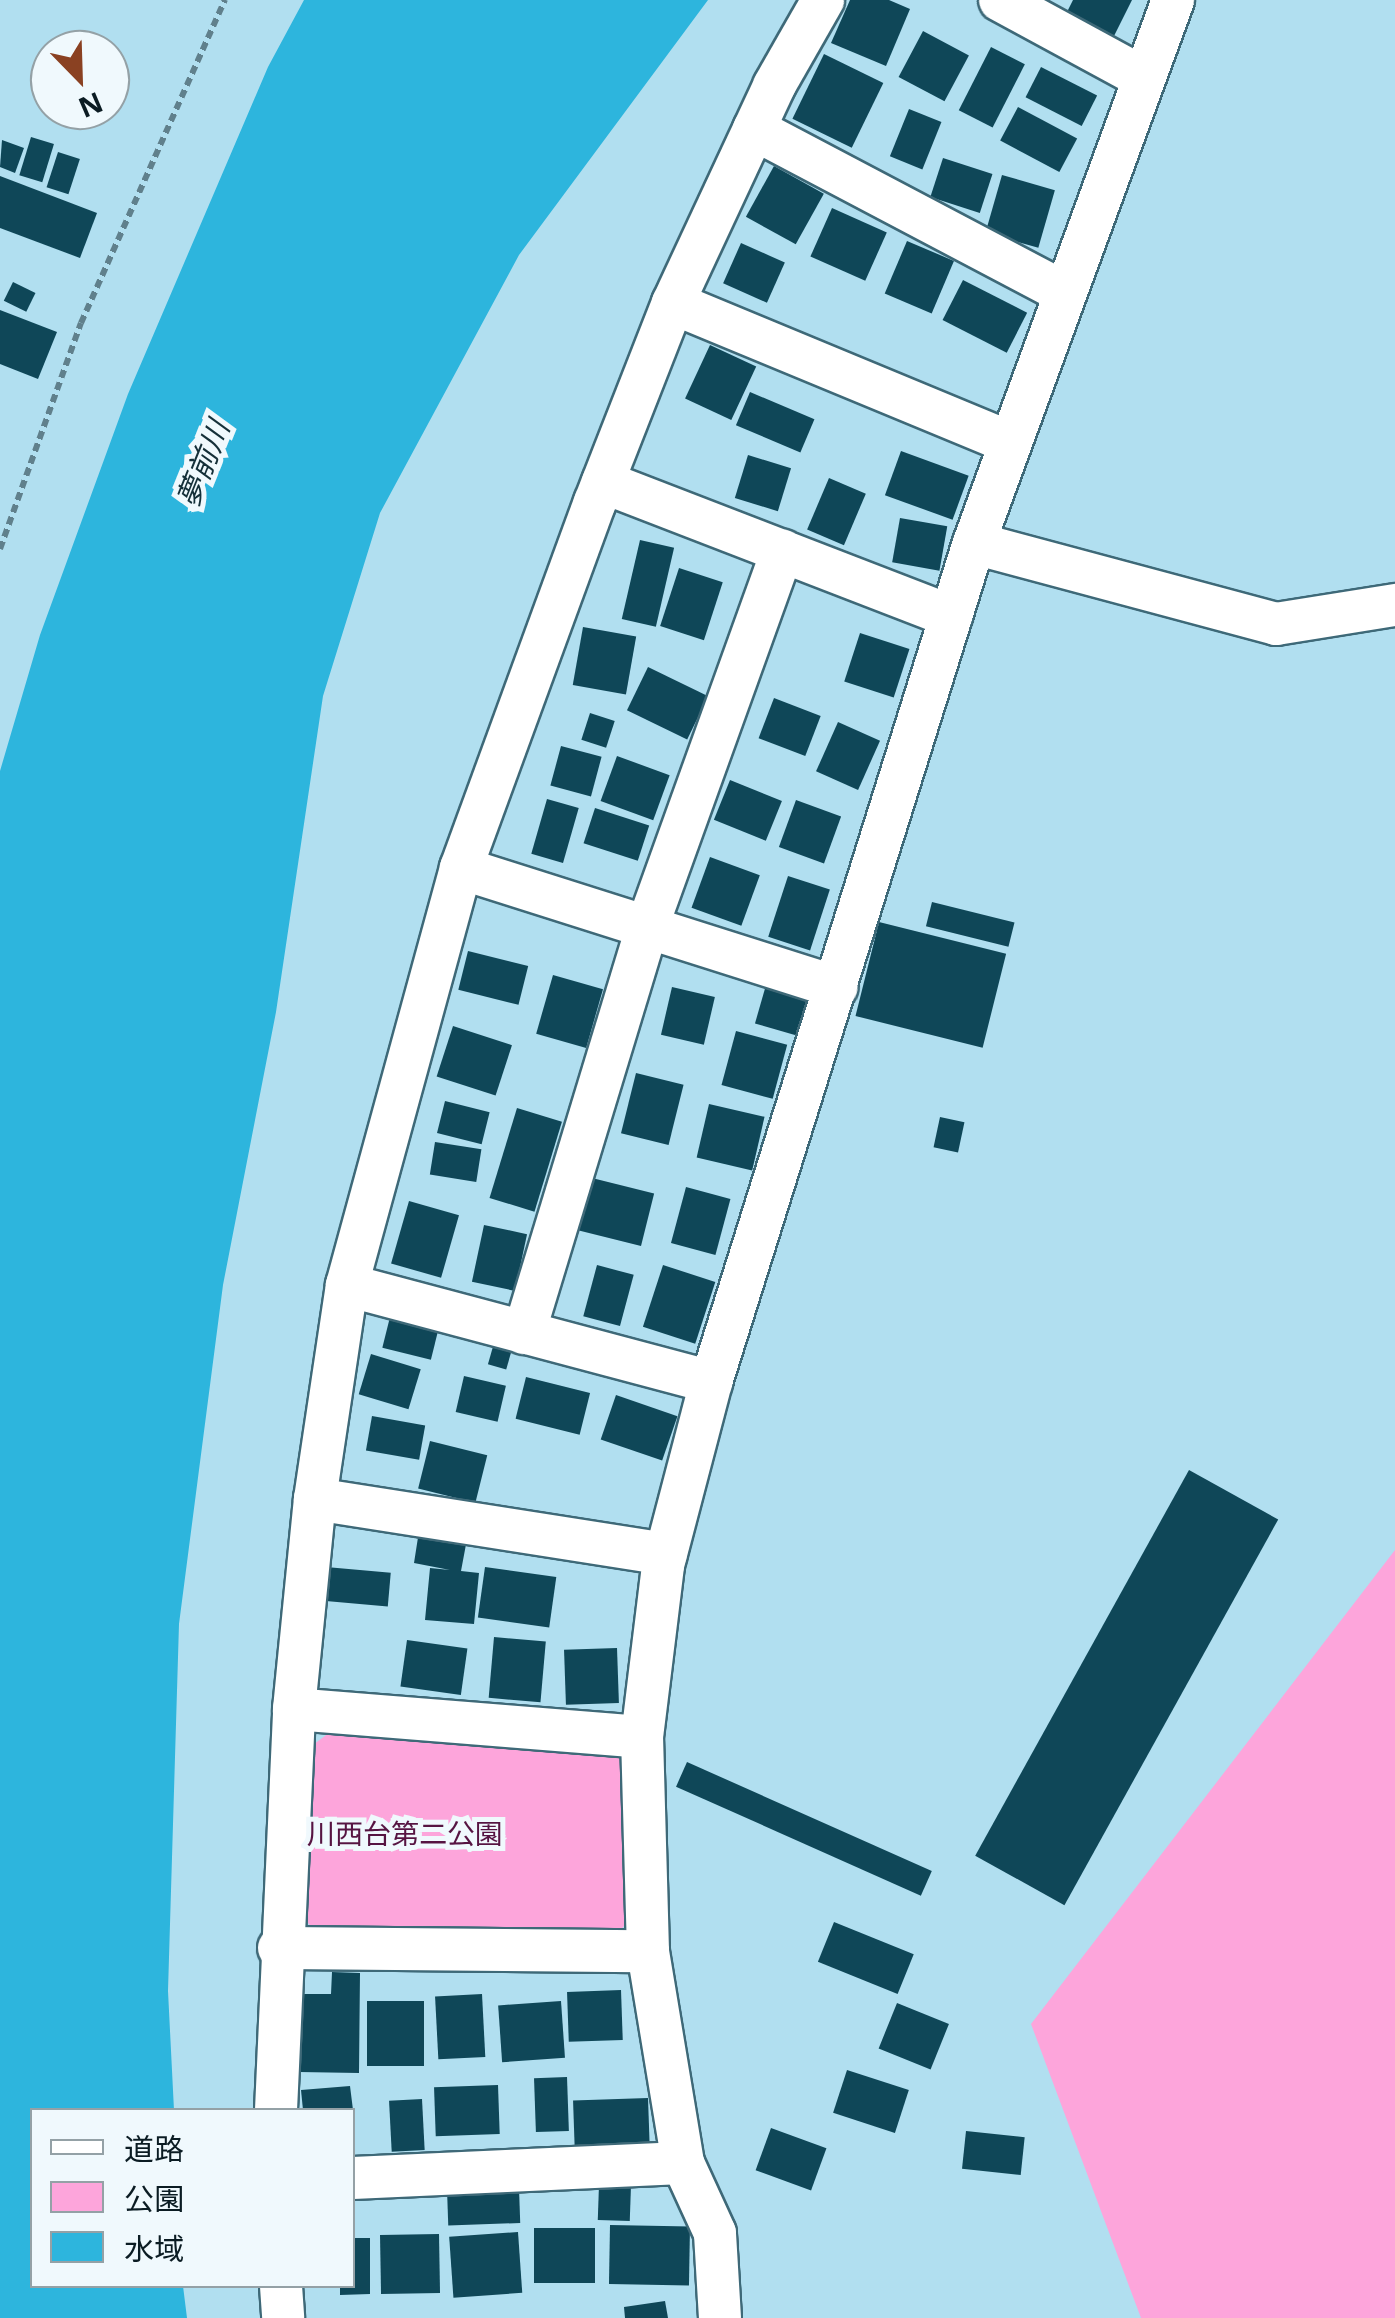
<!DOCTYPE html>
<html>
<head>
<meta charset="utf-8">
<style>
	body { margin:0 }
	#map { position:relative; width:1395px; height:2318px; overflow:hidden; background:#b1dff0; font-family:"Noto Sans","Noto Sans JP",sans-serif }
	div>[style] { position:absolute }
	.green>* { inset:0; background:#fda5db }
	.water>* { inset:0; background:#2db5dd }
	.building>* { inset:0; background:#0f4758; transform-origin:0 0 }
	.path>* { height:6px; margin-top:-3px; transform-origin:0; background:repeating-linear-gradient(90deg,#60808c 0 8px,transparent 0 13px) }
	.roads { filter:drop-shadow(2px 0 #3e6978) drop-shadow(-2px 0 #3e6978) drop-shadow(0 2px #3e6978) drop-shadow(0 -2px #3e6978) }
	.minor>* { height:42px; margin:-21px; padding:0 21px; transform-origin:21px; border-radius:21px; background:#fff }
	span { translate:-50% -50%; white-space:nowrap; text-align:center; line-height:1.15; -webkit-text-stroke:10px #f0f9fd; paint-order:stroke }
	.park-label { font-size:28px; color:#561442 }
	.water-label { font-size:30px; color:#153039; font-style:italic }
	.legend { position:absolute; left:30px; top:2108px; width:325px; height:180px; box-sizing:border-box; background:#f0f9fd; border:2px solid #94a1a6; margin:0; padding:12px 18px; list-style:none; font-size:30px; color:#0b1c23 }
	.legend li { display:flex; align-items:center; gap:20px; height:50px }
	.legend b { width:50px; border:2px solid #94a1a6 }
	.north { position:absolute; left:30px; top:30px; width:100px; height:100px; box-sizing:border-box; background:#f0f9fd; border:2px solid #94a1a6; border-radius:50%; rotate:157deg; font-size:28px; font-weight:700; line-height:40px; text-align:center; color:#0b1c23 }
	.north::after { content:''; display:block; margin:auto; width:35px; height:45px; background:#8a4122; clip-path:polygon(50% 0,100% 100%,50% 72%,0 100%) }
</style>
</head>
<body>
<div id="map">
	<div class="green">
		<div style="clip-path:polygon(1395px 1550px,1395px 2318px,1141px 2318px,1031px 2024px)"></div>
		<div style="clip-path:polygon(333px 1730px,610px 1749px,627px 1766px,631px 1918px,617px 1934px,315px 1931px,301px 1915px,310px 1747px)"></div>
	</div>
	<div class="water">
		<div style="clip-path:polygon(304px 0,708px 0,519px 255px,380px 513px,323px 696px,276px 1012px,223px 1285px,179px 1624px,168px 1991px,174px 2110px,32px 2110px,32px 2286px,183px 2286px,187px 2318px,0 2318px,0 771px,40px 635px,128px 394px,268px 67px)"></div>
	</div>
	<div class="building">
		<div style="clip-path:polygon(850px 0,889px 0,910px 9px,886px 66px,831px 43px)"></div>
		<div style="clip-path:polygon(1073px 0,1132px 0,1110px 44px,1063px 20px)"></div>
		<div style="left:923px;top:31px;width:52px;height:52px;rotate:28deg"></div>
		<div style="left:991px;top:47px;width:38px;height:71px;rotate:27deg"></div>
		<div style="left:824px;top:54px;width:66px;height:72px;rotate:26deg"></div>
		<div style="left:1041px;top:67px;width:63px;height:34px;rotate:27deg"></div>
		<div style="left:1018px;top:107px;width:67px;height:38px;rotate:28deg"></div>
		<div style="left:909px;top:109px;width:35px;height:51px;rotate:22deg"></div>
		<div style="left:31px;top:137px;width:24px;height:40px;rotate:17deg"></div>
		<div style="clip-path:polygon(2px 140px,24px 148px,15px 173px,0 167px)"></div>
		<div style="left:58px;top:152px;width:23px;height:37px;rotate:18deg"></div>
		<div style="left:943px;top:158px;width:52px;height:41px;rotate:18deg"></div>
		<div style="left:774px;top:166px;width:57px;height:58px;rotate:29deg"></div>
		<div style="left:1002px;top:175px;width:55px;height:60px;rotate:16deg"></div>
		<div style="clip-path:polygon(0 176px,97px 213px,80px 258px,0 228px)"></div>
		<div style="left:832px;top:208px;width:60px;height:53px;rotate:24deg"></div>
		<div style="left:907px;top:241px;width:51px;height:57px;rotate:23deg"></div>
		<div style="left:741px;top:243px;width:48px;height:44px;rotate:24deg"></div>
		<div style="left:963px;top:280px;width:72px;height:45px;rotate:27deg"></div>
		<div style="left:13px;top:282px;width:25px;height:21px;rotate:26deg"></div>
		<div style="clip-path:polygon(0 310px,57px 332px,38px 379px,0 364px)"></div>
		<div style="left:710px;top:345px;width:51px;height:59px;rotate:25deg"></div>
		<div style="left:750px;top:392px;width:70px;height:36px;rotate:23deg"></div>
		<div style="left:901px;top:451px;width:72px;height:47px;rotate:20deg"></div>
		<div style="left:748px;top:455px;width:45px;height:45px;rotate:17deg"></div>
		<div style="left:829px;top:478px;width:40px;height:56px;rotate:23deg"></div>
		<div style="left:900px;top:518px;width:48px;height:45px;rotate:10deg"></div>
		<div style="left:640px;top:540px;width:35px;height:81px;rotate:13deg"></div>
		<div style="left:679px;top:568px;width:46px;height:61px;rotate:18deg"></div>
		<div style="left:583px;top:627px;width:54px;height:59px;rotate:10deg"></div>
		<div style="left:860px;top:633px;width:52px;height:51px;rotate:18deg"></div>
		<div style="left:648px;top:667px;width:67px;height:48px;rotate:26deg"></div>
		<div style="left:774px;top:698px;width:50px;height:43px;rotate:21deg"></div>
		<div style="left:590px;top:713px;width:26px;height:28px;rotate:18deg"></div>
		<div style="left:838px;top:722px;width:46px;height:54px;rotate:24deg"></div>
		<div style="left:561px;top:746px;width:42px;height:41px;rotate:15deg"></div>
		<div style="left:617px;top:756px;width:56px;height:48px;rotate:20deg"></div>
		<div style="left:730px;top:780px;width:56px;height:43px;rotate:22deg"></div>
		<div style="left:547px;top:799px;width:33px;height:57px;rotate:16deg"></div>
		<div style="left:796px;top:800px;width:48px;height:50px;rotate:20deg"></div>
		<div style="left:595px;top:808px;width:57px;height:37px;rotate:18deg"></div>
		<div style="left:710px;top:857px;width:53px;height:54px;rotate:20deg"></div>
		<div style="left:788px;top:876px;width:44px;height:64px;rotate:18deg"></div>
		<div style="left:932px;top:902px;width:85px;height:25px;rotate:14deg"></div>
		<div style="left:879px;top:922px;width:131px;height:97px;rotate:14deg"></div>
		<div style="left:468px;top:951px;width:62px;height:40px;rotate:14deg"></div>
		<div style="left:553px;top:975px;width:52px;height:61px;rotate:16deg"></div>
		<div style="left:766px;top:985px;width:46px;height:40px;rotate:16deg"></div>
		<div style="left:672px;top:987px;width:44px;height:49px;rotate:13deg"></div>
		<div style="left:453px;top:1026px;width:62px;height:53px;rotate:18deg"></div>
		<div style="left:736px;top:1031px;width:53px;height:56px;rotate:15deg"></div>
		<div style="left:636px;top:1073px;width:49px;height:62px;rotate:14deg"></div>
		<div style="left:445px;top:1101px;width:46px;height:33px;rotate:14deg"></div>
		<div style="left:709px;top:1104px;width:57px;height:55px;rotate:13deg"></div>
		<div style="left:517px;top:1108px;width:47px;height:94px;rotate:17deg"></div>
		<div style="left:940px;top:1117px;width:25px;height:31px;rotate:12deg"></div>
		<div style="left:435px;top:1142px;width:47px;height:33px;rotate:9deg"></div>
		<div style="left:592px;top:1178px;width:64px;height:54px;rotate:14deg"></div>
		<div style="left:686px;top:1187px;width:46px;height:58px;rotate:15deg"></div>
		<div style="left:409px;top:1201px;width:52px;height:65px;rotate:16deg"></div>
		<div style="left:484px;top:1225px;width:44px;height:58px;rotate:12deg"></div>
		<div style="left:597px;top:1265px;width:38px;height:53px;rotate:15deg"></div>
		<div style="left:663px;top:1265px;width:55px;height:65px;rotate:18deg"></div>
		<div style="left:393px;top:1305px;width:50px;height:44px;rotate:14deg"></div>
		<div style="left:494px;top:1343px;width:19px;height:22px;rotate:16deg"></div>
		<div style="left:371px;top:1354px;width:52px;height:42px;rotate:17deg"></div>
		<div style="left:464px;top:1376px;width:43px;height:37px;rotate:13deg"></div>
		<div style="left:526px;top:1377px;width:66px;height:43px;rotate:14deg"></div>
		<div style="left:616px;top:1395px;width:65px;height:47px;rotate:19deg"></div>
		<div style="left:372px;top:1416px;width:54px;height:35px;rotate:10deg"></div>
		<div style="left:430px;top:1441px;width:59px;height:49px;rotate:14deg"></div>
		<div style="left:1189px;top:1470px;width:102px;height:441px;rotate:29deg"></div>
		<div style="clip-path:polygon(419px 1531px,467px 1539px,461px 1571px,479px 1573px,474px 1624px,425px 1620px,430px 1568px,450px 1570px,414px 1563px)"></div>
		<div style="left:326px;top:1567px;width:65px;height:34px;rotate:5deg"></div>
		<div style="left:485px;top:1567px;width:72px;height:51px;rotate:8deg"></div>
		<div style="left:494px;top:1637px;width:52px;height:61px;rotate:5deg"></div>
		<div style="left:407px;top:1640px;width:61px;height:47px;rotate:8deg"></div>
		<div style="left:617px;top:1648px;width:55px;height:53px;rotate:88deg"></div>
		<div style="left:687px;top:1762px;width:268px;height:27px;rotate:24deg"></div>
		<div style="left:834px;top:1922px;width:86px;height:43px;rotate:22deg"></div>
		<div style="clip-path:polygon(332px 1972px,360px 1973px,359px 2073px,299px 2072px,301px 1994px,331px 1994px)"></div>
		<div style="left:621px;top:1990px;width:50px;height:54px;rotate:88deg"></div>
		<div style="left:482px;top:1994px;width:63px;height:47px;rotate:87deg"></div>
		<div style="left:367px;top:2001px;width:57px;height:65px"></div>
		<div style="left:561px;top:2001px;width:57px;height:63px;rotate:86deg"></div>
		<div style="left:897px;top:2003px;width:56px;height:49px;rotate:22deg"></div>
		<div style="left:847px;top:2070px;width:65px;height:45px;rotate:18deg"></div>
		<div style="left:567px;top:2077px;width:54px;height:33px;rotate:88deg"></div>
		<div style="left:498px;top:2085px;width:49px;height:64px;rotate:88deg"></div>
		<div style="clip-path:polygon(350px 2086px,353px 2110px,303px 2110px,301px 2090px)"></div>
		<div style="left:648px;top:2098px;width:56px;height:75px;rotate:88deg"></div>
		<div style="left:422px;top:2099px;width:51px;height:33px;rotate:87deg"></div>
		<div style="left:771px;top:2128px;width:59px;height:45px;rotate:20deg"></div>
		<div style="left:966px;top:2131px;width:59px;height:38px;rotate:6deg"></div>
		<div style="left:599px;top:2185px;width:32px;height:35px;rotate:2deg"></div>
		<div style="left:519px;top:2188px;width:35px;height:72px;rotate:88deg"></div>
		<div style="left:610px;top:2225px;width:80px;height:59px;rotate:1deg"></div>
		<div style="left:534px;top:2228px;width:61px;height:55px"></div>
		<div style="left:518px;top:2232px;width:61px;height:69px;rotate:86deg"></div>
		<div style="left:439px;top:2234px;width:59px;height:59px;rotate:89deg"></div>
		<div style="clip-path:polygon(352px 2238px,370px 2238px,370px 2294px,340px 2295px,340px 2286px,352px 2286px)"></div>
		<div style="clip-path:polygon(665px 2301px,668px 2318px,625px 2318px,624px 2307px)"></div>
	</div>
	<div class="path">
		<div style="left:0;top:549px;width:240px;rotate:-70.3deg"></div>
		<div style="left:81px;top:323px;width:354px;rotate:-66deg"></div>
	</div>
	<div class="roads">
		<div class="minor">
			<div style="left:1000px;top:0;width:159px;rotate:28.5deg"></div>
			<div style="left:754px;top:129px;width:349px;rotate:27.8deg"></div>
			<div style="left:673px;top:303px;width:363px;rotate:22.5deg"></div>
			<div style="left:603px;top:482px;width:373px;rotate:21.1deg"></div>
			<div style="left:974px;top:543px;width:313px;rotate:15deg"></div>
			<div style="left:1276px;top:624px;width:121px;rotate:-9.1deg"></div>
			<div style="left:461px;top:868px;width:394px;rotate:17.6deg"></div>
			<div style="left:347px;top:1285px;width:377px;rotate:14.9deg"></div>
			<div style="left:524px;top:1333px;width:424px;rotate:-73.1deg"></div>
			<div style="left:647px;top:927px;width:400px;rotate:-70.2deg"></div>
			<div style="left:315px;top:1499px;width:355px;rotate:8.9deg"></div>
			<div style="left:294px;top:1709px;width:349px;rotate:4.6deg"></div>
			<div style="left:279px;top:1948px;width:369px;rotate:0.5deg"></div>
			<div style="left:276px;top:2110px;width:401px;rotate:-87.4deg"></div>
			<div style="left:294px;top:1709px;width:211px;rotate:-84.3deg"></div>
			<div style="left:315px;top:1499px;width:216px;rotate:-81.5deg"></div>
			<div style="left:347px;top:1285px;width:432px;rotate:-74.7deg"></div>
			<div style="left:461px;top:868px;width:390px;rotate:-69.9deg"></div>
			<div style="left:595px;top:502px;width:214px;rotate:-68.6deg"></div>
			<div style="left:673px;top:303px;width:239px;rotate:-65deg"></div>
			<div style="left:774px;top:86px;width:99px;rotate:-60.3deg"></div>
			<div style="left:352px;top:2178px;width:331px;rotate:-2.6deg"></div>
			<div style="left:281px;top:2286px;width:32px;rotate:86deg"></div>
			<div style="left:720px;top:2318px;width:85px;rotate:-93.4deg"></div>
			<div style="left:715px;top:2233px;width:77px;rotate:-114.6deg"></div>
			<div style="left:683px;top:2163px;width:215px;rotate:-99.4deg"></div>
			<div style="left:648px;top:1951px;width:214px;rotate:-91.6deg"></div>
			<div style="left:642px;top:1737px;width:173px;rotate:-83deg"></div>
			<div style="left:663px;top:1565px;width:189px;rotate:-75.3deg"></div>
			<div style="left:711px;top:1382px;width:879px;rotate:-72.6deg"></div>
			<div style="left:974px;top:543px;width:578px;rotate:-69.87deg"></div>
		</div>
	</div>
	<div class="park-label">
		<span style="left:405px;top:1833px">川西台第二公園</span>
	</div>
	<div class="water-label">
		<span style="left:203px;top:464px;rotate:-68deg">夢前川</span>
	</div>
	<ul class="legend">
	<li><b style="height:12px;background:#fff"></b>道路</li>
	<li><b style="height:28px;background:#fda5db"></b>公園</li>
	<li><b style="height:28px;background:#2db5dd"></b>水域</li>
	</ul>
	<div class="north">N</div>
</div>
</body>
</html>
